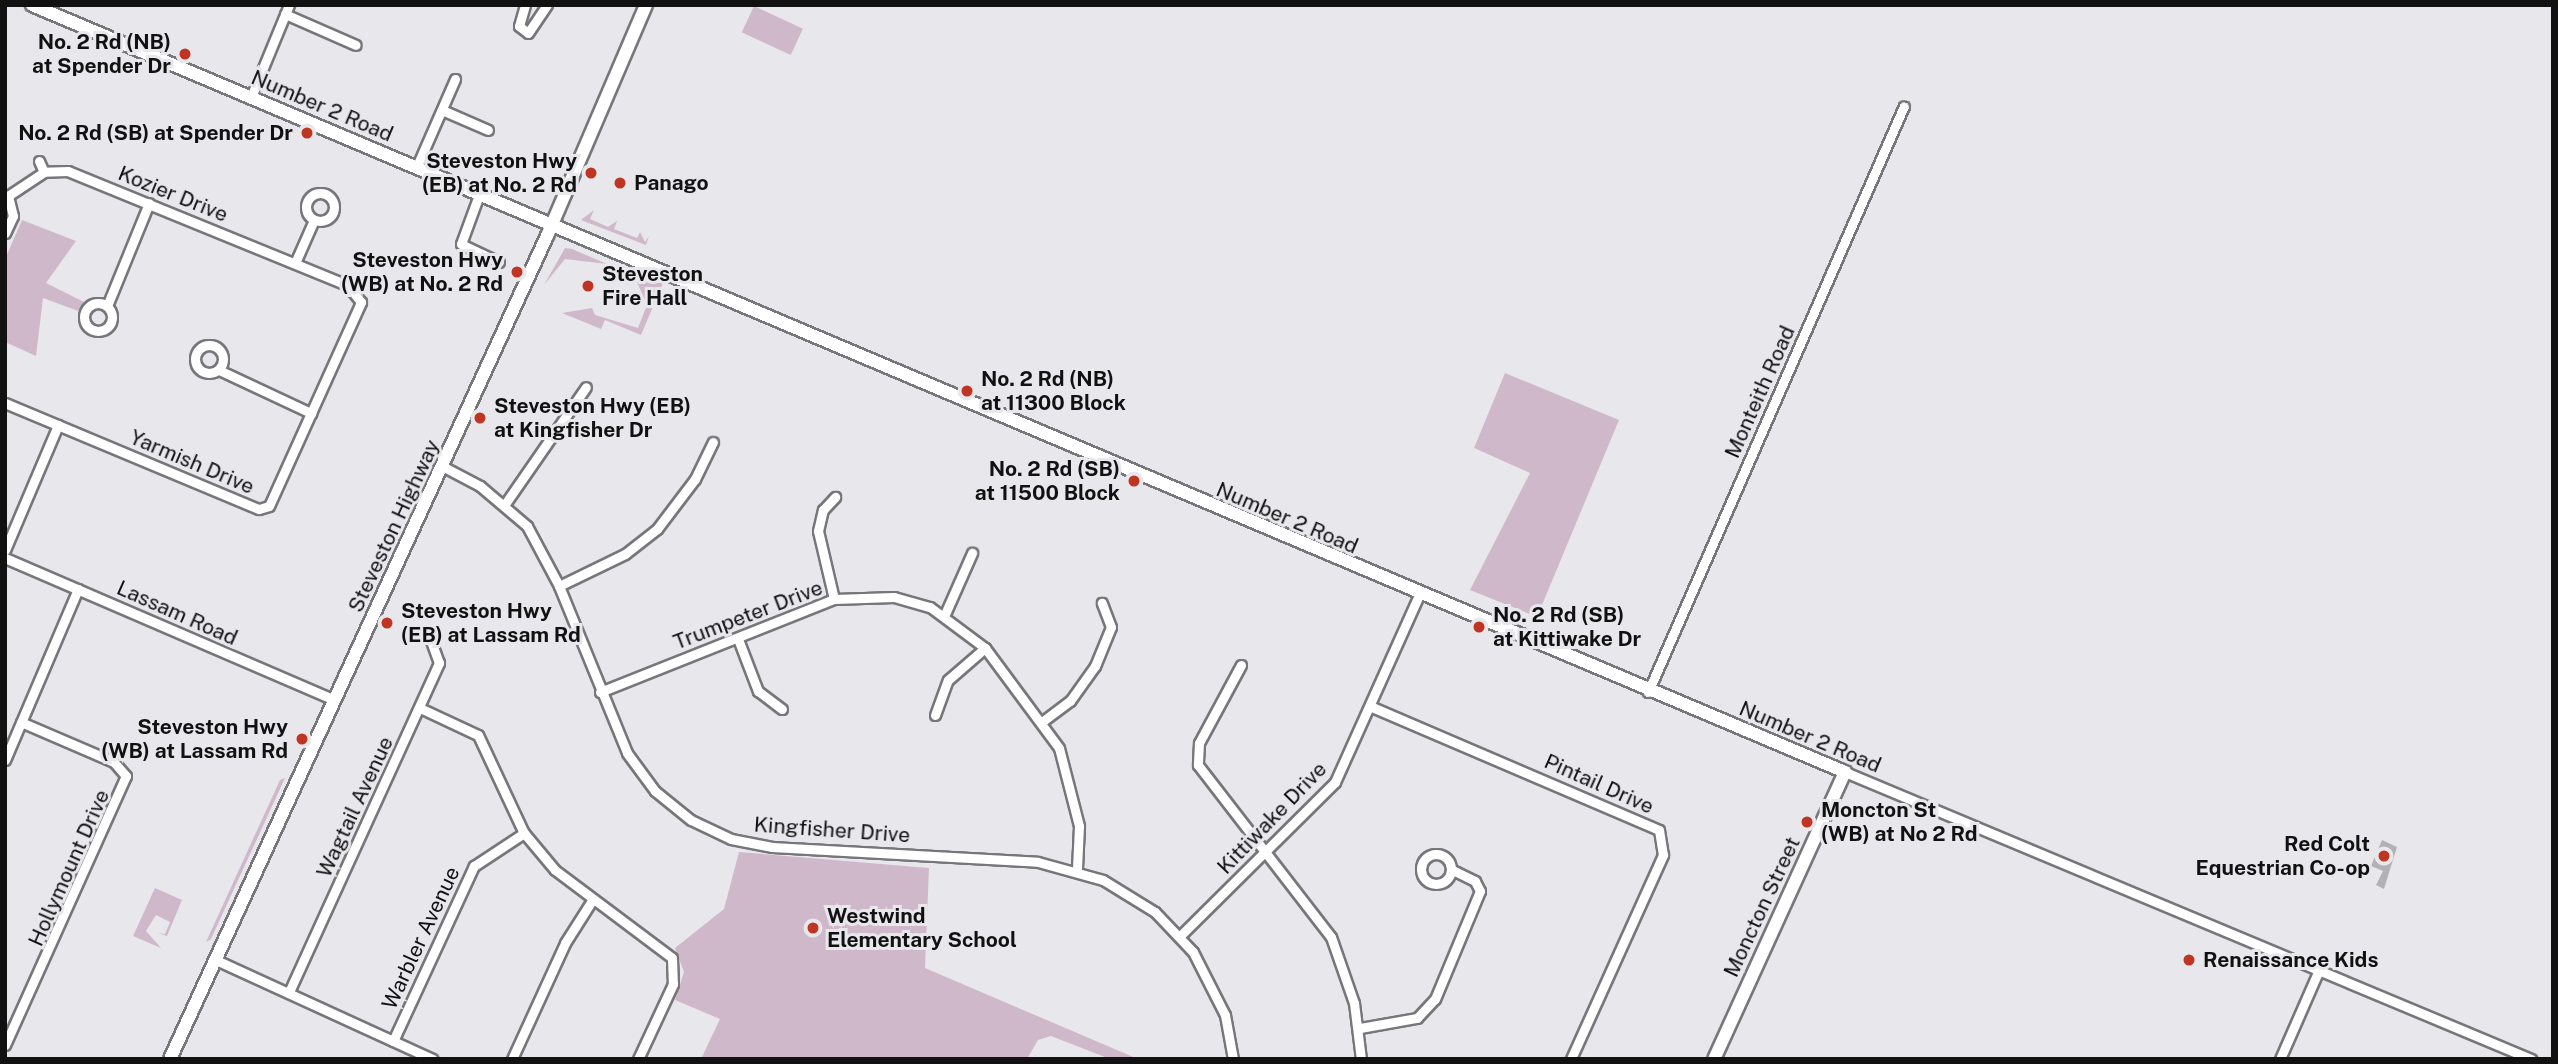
<!DOCTYPE html>
<html>
<head>
<meta charset="utf-8">
<style>
	body { margin:0 }
	#map { position:relative; width:2558px; height:1064px; overflow:hidden; background:#e8e8ec; font-family:"Public Sans",sans-serif }
	div>[style] { position:absolute }
	.green>* { inset:0; background:#d0b8cb; transform-origin:0 0 }
	.building>* { inset:0; background:#b3b1b5 }
	.roads { filter:drop-shadow(2px 0 #77767a) drop-shadow(-2px 0 #77767a) drop-shadow(0 2px #77767a) drop-shadow(0 -2px #77767a) }
	.street>* { height:9px; margin:-4.5px; padding:0 4.5px; transform-origin:4.5px; border-radius:4.5px; background:#fff }
	.street>.ring { margin:-4.5px; padding:0; box-sizing:content-box; background:none; border:9px solid #fff; border-radius:50% }
	.secondary>* { height:12px; margin:-6px; padding:0 6px; transform-origin:6px; border-radius:6px; background:#fff }
	.dots>* { width:19px; height:19px; translate:-50% -50%; box-sizing:border-box; border:4px solid #e8e8ec; border-radius:50% }
	span { translate:-50% -50%; white-space:nowrap; text-align:center; line-height:1.15; -webkit-text-stroke:6px #e8e8ec; paint-order:stroke }
	.poi-label { font-size:21px; color:#111112; font-weight:700 }
	.right { translate:-100% -50%; text-align:right }
	.left { translate:0 -50%; text-align:left }
	.street-label { font-size:21px; color:#111112 }
	.frame { position:absolute; inset:0; border:7px solid #111112; pointer-events:none }
</style>
</head>
<body>
<div id="map">
	<div class="green">
		<div style="left:754px;top:6px;width:54px;height:29px;rotate:25deg"></div>
		<div style="clip-path:polygon(594px 210px,590px 219px,608px 227px,617px 221px,614px 229px,637px 238px,640px 232px,645px 242px,649px 236px,646px 245px,581px 220px)"></div>
		<div style="clip-path:polygon(22px 220px,76px 241px,46px 283px,84px 302px,78px 311px,43px 298px,36px 356px,5px 342px,5px 259px)"></div>
		<div style="clip-path:polygon(565px 248px,572px 249px,607px 264px,565px 259px,544px 285px)"></div>
		<div style="clip-path:polygon(637px 282px,663px 283px,641px 335px,605px 320px,601px 329px,562px 313px,592px 308px,595px 315px,638px 328px,647px 305px)"></div>
		<div style="clip-path:polygon(1505px 373px,1619px 420px,1537px 617px,1470px 590px,1530px 473px,1474px 448px)"></div>
		<div style="clip-path:polygon(285px 778px,211px 939px,206px 942px,280px 780px)"></div>
		<div style="clip-path:polygon(739px 852px,929px 868px,925px 968px,1138px 1059px,1110px 1059px,1051px 1036px,1038px 1040px,1027px 1059px,701px 1059px,720px 1019px,675px 1000px,684px 972px,675px 948px,724px 909px)"></div>
		<div style="clip-path:polygon(155px 888px,182px 900px,167px 936px,158px 933px,165px 934px,170px 922px,156px 915px,146px 931px,161px 948px,133px 936px)"></div>
	</div>
	<div class="building">
		<div style="clip-path:polygon(2382px 840px,2397px 847px,2384px 889px,2376px 885px,2383px 871px,2371px 866px)"></div>
	</div>
	<div class="roads">
		<div class="street">
			<div style="left:525px;top:5px;width:22px;rotate:106deg"></div>
			<div style="left:519px;top:26px;width:11px;rotate:38deg"></div>
			<div style="left:528px;top:33px;width:34px;rotate:-56deg"></div>
			<div style="left:285px;top:14px;width:77px;rotate:23.6deg"></div>
			<div style="left:251px;top:97px;width:100px;rotate:-67.6deg"></div>
			<div style="left:442px;top:110px;width:50px;rotate:23.5deg"></div>
			<div style="left:39px;top:161px;width:12px;rotate:66deg"></div>
			<div style="left:417px;top:166px;width:95px;rotate:-66.4deg"></div>
			<div style="left:480px;top:192px;width:55px;rotate:110.1deg"></div>
			<div style="left:461px;top:244px;width:42px;rotate:25.3deg"></div>
			<div class="ring" style="left:306px;top:193px;width:19px;height:19px"></div>
			<div style="left:5px;top:233px;width:19px;rotate:-65deg"></div>
			<div style="left:13px;top:216px;width:21px;rotate:-104deg"></div>
			<div style="left:295px;top:263px;width:47px;rotate:-66.2deg"></div>
			<div class="ring" style="left:84px;top:303px;width:19px;height:19px"></div>
			<div style="left:107px;top:306px;width:111px;rotate:-67.8deg"></div>
			<div class="ring" style="left:195px;top:345px;width:19px;height:19px"></div>
			<div style="left:219px;top:370px;width:102px;rotate:25.1deg"></div>
			<div style="left:5px;top:403px;width:275px;rotate:22.7deg"></div>
			<div style="left:259px;top:509px;width:10px;rotate:-17deg"></div>
			<div style="left:269px;top:506px;width:224px;rotate:-65.7deg"></div>
			<div style="left:361px;top:302px;width:22px;rotate:-129deg"></div>
			<div style="left:347px;top:285px;width:301px;rotate:-157.8deg"></div>
			<div style="left:68px;top:171px;width:24px;rotate:178deg"></div>
			<div style="left:44px;top:172px;width:43px;rotate:146.3deg"></div>
			<div style="left:442px;top:466px;width:43px;rotate:27.8deg"></div>
			<div style="left:480px;top:486px;width:62px;rotate:40.4deg"></div>
			<div style="left:527px;top:526px;width:68px;rotate:61.9deg"></div>
			<div style="left:559px;top:586px;width:180px;rotate:67.8deg"></div>
			<div style="left:627px;top:753px;width:47px;rotate:53.6deg"></div>
			<div style="left:655px;top:791px;width:46px;rotate:38.9deg"></div>
			<div style="left:691px;top:820px;width:44px;rotate:25.4deg"></div>
			<div style="left:731px;top:839px;width:42px;rotate:11deg"></div>
			<div style="left:772px;top:847px;width:266px;rotate:3.2deg"></div>
			<div style="left:1038px;top:862px;width:67px;rotate:15.5deg"></div>
			<div style="left:1103px;top:880px;width:61px;rotate:31.6deg"></div>
			<div style="left:1155px;top:912px;width:55px;rotate:46.5deg"></div>
			<div style="left:1193px;top:952px;width:71px;rotate:63.1deg"></div>
			<div style="left:1225px;top:1015px;width:45px;rotate:79.7deg"></div>
			<div style="left:505px;top:504px;width:142px;rotate:-55.3deg"></div>
			<div style="left:5px;top:550px;width:136px;rotate:-67deg"></div>
			<div style="left:5px;top:558px;width:359px;rotate:23.3deg"></div>
			<div style="left:559px;top:586px;width:73px;rotate:-25.9deg"></div>
			<div style="left:625px;top:554px;width:41px;rotate:-38deg"></div>
			<div style="left:657px;top:529px;width:63px;rotate:-52.8deg"></div>
			<div style="left:695px;top:479px;width:41px;rotate:-64.1deg"></div>
			<div style="left:834px;top:599px;width:70px;rotate:-103.2deg"></div>
			<div style="left:818px;top:531px;width:22px;rotate:-77deg"></div>
			<div style="left:823px;top:510px;width:18px;rotate:-47deg"></div>
			<div style="left:945px;top:614px;width:67px;rotate:-66.1deg"></div>
			<div style="left:738px;top:639px;width:56px;rotate:69deg"></div>
			<div style="left:758px;top:691px;width:30px;rotate:37deg"></div>
			<div style="left:1241px;top:665px;width:89px;rotate:118.3deg"></div>
			<div style="left:1199px;top:743px;width:22px;rotate:93deg"></div>
			<div style="left:1198px;top:765px;width:217px;rotate:52.3deg"></div>
			<div style="left:1331px;top:937px;width:70px;rotate:70.8deg"></div>
			<div style="left:1354px;top:1003px;width:56px;rotate:82.9deg"></div>
			<div style="left:600px;top:692px;width:252px;rotate:-21.7deg"></div>
			<div style="left:834px;top:599px;width:60px;rotate:-1.9deg"></div>
			<div style="left:894px;top:597px;width:37px;rotate:16deg"></div>
			<div style="left:930px;top:607px;width:69px;rotate:36.7deg"></div>
			<div style="left:985px;top:648px;width:124px;rotate:53.5deg"></div>
			<div style="left:1059px;top:748px;width:81px;rotate:75.6deg"></div>
			<div style="left:1079px;top:826px;width:43px;rotate:92.7deg"></div>
			<div style="left:1648px;top:692px;width:639px;rotate:-66.4deg"></div>
			<div style="left:1372px;top:707px;width:312px;rotate:23.2deg"></div>
			<div style="left:1659px;top:830px;width:25px;rotate:81deg"></div>
			<div style="left:1663px;top:855px;width:224px;rotate:114.3deg"></div>
			<div style="left:420px;top:708px;width:64px;rotate:25deg"></div>
			<div style="left:478px;top:735px;width:108px;rotate:64.9deg"></div>
			<div style="left:524px;top:833px;width:48px;rotate:50deg"></div>
			<div style="left:555px;top:870px;width:146px;rotate:36.9deg"></div>
			<div style="left:672px;top:958px;width:26px;rotate:88deg"></div>
			<div style="left:673px;top:984px;width:83px;rotate:115deg"></div>
			<div style="left:935px;top:715px;width:37px;rotate:-70deg"></div>
			<div style="left:948px;top:680px;width:49px;rotate:-40.9deg"></div>
			<div style="left:1043px;top:721px;width:34px;rotate:-37deg"></div>
			<div style="left:1070px;top:701px;width:43px;rotate:-54.5deg"></div>
			<div style="left:1095px;top:666px;width:42px;rotate:-67.7deg"></div>
			<div style="left:1111px;top:627px;width:26px;rotate:-111deg"></div>
			<div style="left:5px;top:760px;width:186px;rotate:-66.9deg"></div>
			<div style="left:1845px;top:772px;width:744px;rotate:22.7deg"></div>
			<div class="ring" style="left:1421px;top:854px;width:21px;height:21px"></div>
			<div style="left:1180px;top:936px;width:218px;rotate:-44.8deg"></div>
			<div style="left:1335px;top:782px;width:205px;rotate:-65.8deg"></div>
			<div style="left:216px;top:960px;width:238px;rotate:24.6deg"></div>
			<div style="left:289px;top:992px;width:362px;rotate:-65.5deg"></div>
			<div style="left:439px;top:663px;width:30px;rotate:-110deg"></div>
			<div style="left:1360px;top:1028px;width:58px;rotate:-10deg"></div>
			<div style="left:1417px;top:1018px;width:26px;rotate:-47deg"></div>
			<div style="left:1435px;top:999px;width:117px;rotate:-67.4deg"></div>
			<div style="left:1480px;top:891px;width:11px;rotate:-117deg"></div>
			<div style="left:1475px;top:881px;width:25px;rotate:-154deg"></div>
			<div style="left:393px;top:1041px;width:193px;rotate:-65.2deg"></div>
			<div style="left:474px;top:866px;width:60px;rotate:-33.4deg"></div>
			<div style="left:5px;top:1045px;width:295px;rotate:-65.8deg"></div>
			<div style="left:126px;top:776px;width:18px;rotate:-131deg"></div>
			<div style="left:114px;top:762px;width:101px;rotate:-156.7deg"></div>
			<div style="left:512px;top:1059px;width:128px;rotate:-65.4deg"></div>
			<div style="left:565px;top:943px;width:49px;rotate:-57.6deg"></div>
			<div style="left:2280px;top:1059px;width:95px;rotate:-66.4deg"></div>
		</div>
		<div class="secondary">
			<div style="left:32px;top:5px;width:1969px;rotate:22.93deg"></div>
			<div style="left:1845px;top:772px;width:315px;rotate:114.5deg"></div>
			<div style="left:170px;top:1059px;width:905px;rotate:-65.39deg"></div>
			<div style="left:547px;top:236px;width:251px;rotate:-66.8deg"></div>
		</div>
	</div>
	<div class="dots">
		<div style="left:185px;top:54px;background:#c03423"></div>
		<div style="left:307px;top:133px;background:#c03423"></div>
		<div style="left:591px;top:173px;background:#c03423"></div>
		<div style="left:620px;top:183px;background:#c03423"></div>
		<div style="left:517px;top:272px;background:#c03423"></div>
		<div style="left:588px;top:286px;background:#c03423"></div>
		<div style="left:967px;top:391px;background:#c03423"></div>
		<div style="left:480px;top:418px;background:#c03423"></div>
		<div style="left:1134px;top:481px;background:#c03423"></div>
		<div style="left:387px;top:623px;background:#c03423"></div>
		<div style="left:1479px;top:627px;background:#c03423"></div>
		<div style="left:302px;top:739px;background:#c03423"></div>
		<div style="left:1807px;top:822px;background:#c03423"></div>
		<div style="left:2384px;top:856px;background:#c03423"></div>
		<div style="left:813px;top:928px;background:#c03423"></div>
		<div style="left:2189px;top:960px;background:#c03423"></div>
	</div>
	<div class="poi-label">
		<span class="right" style="left:171px;top:54px">No. 2 Rd (NB)<br>at Spender Dr</span>
		<span class="right" style="left:293px;top:133px">No. 2 Rd (SB) at Spender Dr</span>
		<span class="right" style="left:577px;top:173px">Steveston Hwy<br>(EB) at No. 2 Rd</span>
		<span class="left" style="left:634px;top:183px">Panago</span>
		<span class="right" style="left:503px;top:272px">Steveston Hwy<br>(WB) at No. 2 Rd</span>
		<span class="left" style="left:602px;top:286px">Steveston<br>Fire Hall</span>
		<span class="left" style="left:981px;top:391px">No. 2 Rd (NB)<br>at 11300 Block</span>
		<span class="left" style="left:494px;top:418px">Steveston Hwy (EB)<br>at Kingfisher Dr</span>
		<span class="right" style="left:1120px;top:481px">No. 2 Rd (SB)<br>at 11500 Block</span>
		<span class="left" style="left:401px;top:623px">Steveston Hwy<br>(EB) at Lassam Rd</span>
		<span class="left" style="left:1493px;top:627px">No. 2 Rd (SB)<br>at Kittiwake Dr</span>
		<span class="right" style="left:288px;top:739px">Steveston Hwy<br>(WB) at Lassam Rd</span>
		<span class="left" style="left:1821px;top:822px">Moncton St<br>(WB) at No 2 Rd</span>
		<span class="right" style="left:2370px;top:856px">Red Colt<br>Equestrian Co-op</span>
		<span class="left" style="left:827px;top:928px">Westwind<br>Elementary School</span>
		<span class="left" style="left:2203px;top:960px">Renaissance Kids</span>
	</div>
	<div class="street-label">
		<span style="left:322px;top:106px;rotate:23deg">Number 2 Road</span>
		<span style="left:173px;top:194px;rotate:22deg">Kozier Drive</span>
		<span style="left:1760px;top:392px;rotate:-66deg">Monteith Road</span>
		<span style="left:192px;top:462px;rotate:23deg">Yarmish Drive</span>
		<span style="left:1287px;top:518px;rotate:23deg">Number 2 Road</span>
		<span style="left:394px;top:526px;rotate:-65deg">Steveston Highway</span>
		<span style="left:177px;top:613px;rotate:24deg">Lassam Road</span>
		<span style="left:748px;top:615px;rotate:-21deg">Trumpeter Drive</span>
		<span style="left:1810px;top:737px;rotate:23deg">Number 2 Road</span>
		<span style="left:1599px;top:784px;rotate:24deg">Pintail Drive</span>
		<span style="left:355px;top:807px;rotate:-65deg">Wagtail Avenue</span>
		<span style="left:1272px;top:818px;rotate:-46deg">Kittiwake Drive</span>
		<span style="left:832px;top:830px;rotate:4deg">Kingfisher Drive</span>
		<span style="left:69px;top:868px;rotate:-66deg">Hollymount Drive</span>
		<span style="left:1762px;top:907px;rotate:-65deg">Moncton Street</span>
		<span style="left:421px;top:938px;rotate:-65deg">Warbler Avenue</span>
	</div>
	<div class="frame"></div>
</div>
</body>
</html>
